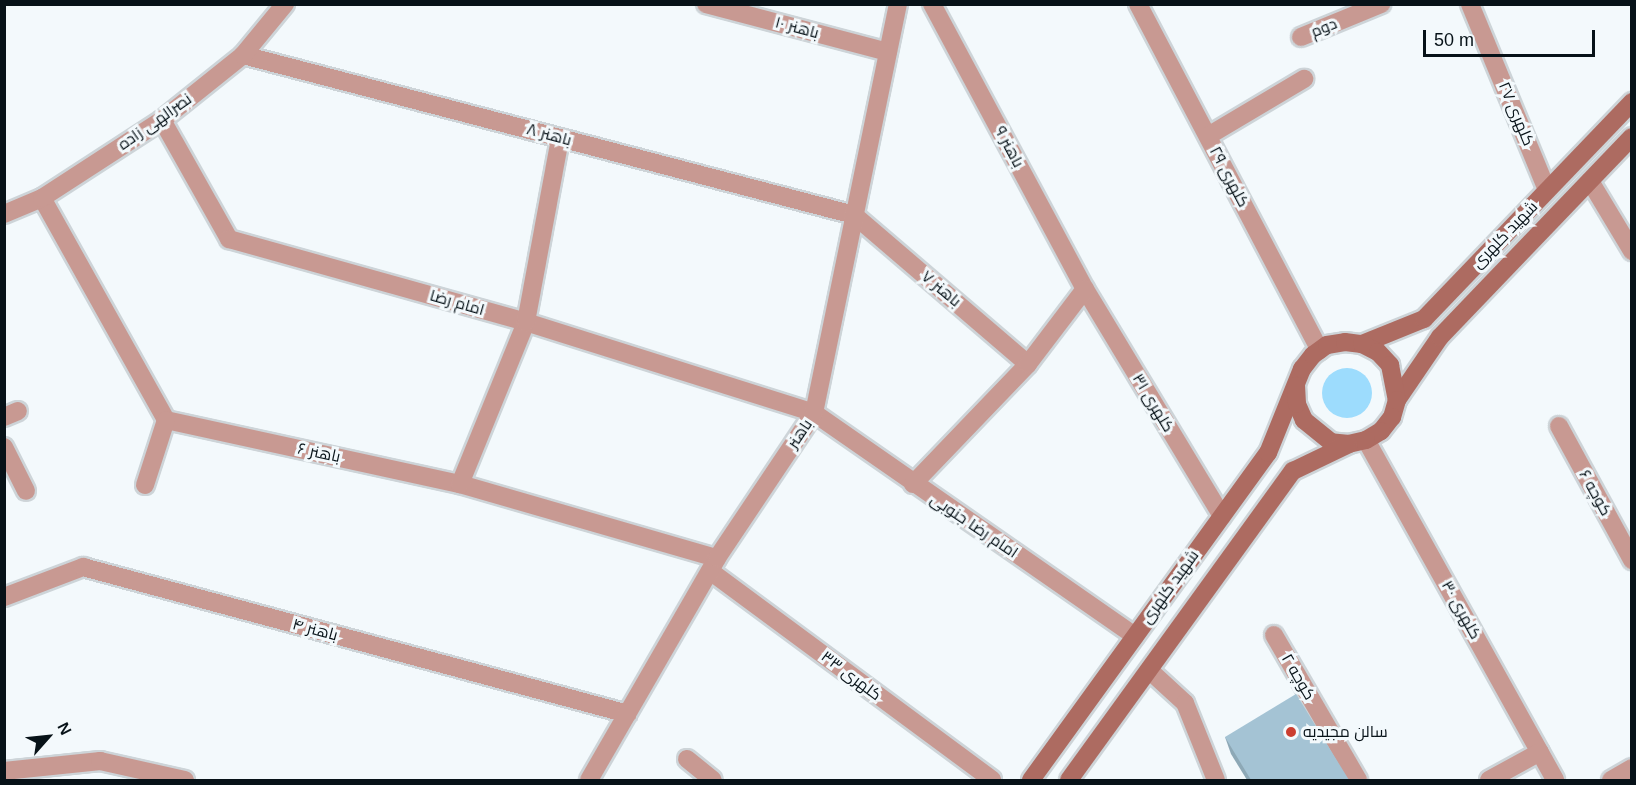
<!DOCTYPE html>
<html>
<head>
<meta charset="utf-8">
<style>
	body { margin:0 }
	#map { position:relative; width:1636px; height:785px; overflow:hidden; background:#f3f9fc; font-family:Arial,Cairo,sans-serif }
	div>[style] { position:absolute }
	.green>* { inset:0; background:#9ddcfd }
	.round { border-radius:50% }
	.roads { filter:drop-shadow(2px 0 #cdd4d8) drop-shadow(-2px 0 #cdd4d8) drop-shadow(0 2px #cdd4d8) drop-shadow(0 -2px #cdd4d8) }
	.street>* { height:18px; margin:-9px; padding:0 9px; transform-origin:9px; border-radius:9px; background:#c89992 }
	.secondary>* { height:18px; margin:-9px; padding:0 9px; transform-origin:9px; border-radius:9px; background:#ad6b61 }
	.wall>* { inset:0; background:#8da8b6 }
	.building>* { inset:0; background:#a4c3d4 }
	.dots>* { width:16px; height:16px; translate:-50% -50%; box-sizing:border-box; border:3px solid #f3f9fc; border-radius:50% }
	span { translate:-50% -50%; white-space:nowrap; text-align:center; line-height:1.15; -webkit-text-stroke:6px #f3f9fc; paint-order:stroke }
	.street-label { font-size:16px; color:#071218 }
	.poi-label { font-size:16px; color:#071218 }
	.left { translate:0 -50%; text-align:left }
	.frame { position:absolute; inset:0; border:6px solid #071218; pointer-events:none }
	.north { position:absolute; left:18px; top:707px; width:60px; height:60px; -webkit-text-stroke:4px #f3f9fc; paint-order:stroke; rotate:63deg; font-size:16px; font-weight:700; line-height:24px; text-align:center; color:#071218 }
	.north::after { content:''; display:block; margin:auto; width:21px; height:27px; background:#071218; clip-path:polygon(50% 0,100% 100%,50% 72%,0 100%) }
	.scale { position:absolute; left:1423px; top:30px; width:172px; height:27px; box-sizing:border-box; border:3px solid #071218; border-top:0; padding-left:8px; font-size:18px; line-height:21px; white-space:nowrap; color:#071218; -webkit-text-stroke:4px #f3f9fc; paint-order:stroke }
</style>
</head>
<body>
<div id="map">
	<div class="green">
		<div class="round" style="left:1322px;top:368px;width:50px;height:50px"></div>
	</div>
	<div class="roads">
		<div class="street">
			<div style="left:706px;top:4px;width:188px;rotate:14.8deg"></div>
			<div style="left:932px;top:4px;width:323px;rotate:61.8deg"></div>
			<div style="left:1085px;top:289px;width:265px;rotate:58.9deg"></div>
			<div style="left:1138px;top:4px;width:391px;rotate:62.3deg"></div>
			<div style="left:1470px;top:4px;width:201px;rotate:67.5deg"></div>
			<div style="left:1301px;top:37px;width:87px;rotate:-22.4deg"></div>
			<div style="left:243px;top:55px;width:632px;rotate:14.67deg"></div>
			<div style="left:854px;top:215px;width:229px;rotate:40.6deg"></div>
			<div style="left:162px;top:120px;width:137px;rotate:60.6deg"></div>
			<div style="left:229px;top:239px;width:308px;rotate:15.6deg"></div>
			<div style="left:526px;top:322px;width:302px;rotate:17.5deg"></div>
			<div style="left:814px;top:413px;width:391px;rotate:34.8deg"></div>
			<div style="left:1208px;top:136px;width:112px;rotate:-30.7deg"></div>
			<div style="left:1590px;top:181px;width:82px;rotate:59deg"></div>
			<div style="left:42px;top:198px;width:254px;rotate:60.8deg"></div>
			<div style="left:166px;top:420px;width:301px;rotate:12.3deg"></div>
			<div style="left:460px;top:484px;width:267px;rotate:16.1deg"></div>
			<div style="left:4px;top:214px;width:41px;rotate:-22.8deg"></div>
			<div style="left:42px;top:198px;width:143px;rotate:-33deg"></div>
			<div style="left:162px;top:120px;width:104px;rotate:-38.7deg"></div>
			<div style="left:243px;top:55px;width:66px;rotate:-50.5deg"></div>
			<div style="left:4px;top:417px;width:15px;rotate:-23deg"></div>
			<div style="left:1559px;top:426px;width:153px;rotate:61.4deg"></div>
			<div style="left:1366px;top:440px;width:389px;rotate:60.9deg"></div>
			<div style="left:4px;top:447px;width:49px;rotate:63.4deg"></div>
			<div style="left:460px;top:484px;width:175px;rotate:-67.8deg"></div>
			<div style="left:526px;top:322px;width:187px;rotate:-79.5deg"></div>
			<div style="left:913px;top:484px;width:166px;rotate:-46.2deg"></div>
			<div style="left:1028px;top:364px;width:94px;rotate:-52.8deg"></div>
			<div style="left:145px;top:485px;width:68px;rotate:-72.1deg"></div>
			<div style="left:710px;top:571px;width:351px;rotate:36.5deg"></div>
			<div style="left:4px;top:597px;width:85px;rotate:-20.8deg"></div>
			<div style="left:83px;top:567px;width:564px;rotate:15.09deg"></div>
			<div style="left:1274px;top:635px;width:168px;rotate:59.9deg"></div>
			<div style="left:1149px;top:670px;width:49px;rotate:42.5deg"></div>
			<div style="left:1185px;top:703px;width:83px;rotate:68.1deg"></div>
			<div style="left:687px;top:759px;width:33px;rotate:39deg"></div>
			<div style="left:4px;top:771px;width:97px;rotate:-5.9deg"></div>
			<div style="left:100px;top:761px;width:87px;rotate:12.6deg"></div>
			<div style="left:589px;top:780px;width:256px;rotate:-60deg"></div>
			<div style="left:717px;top:558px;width:174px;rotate:-56.2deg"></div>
			<div style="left:814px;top:413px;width:418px;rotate:-78.4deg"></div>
			<div style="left:1489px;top:780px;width:58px;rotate:-28.8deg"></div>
			<div style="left:1611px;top:780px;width:24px;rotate:-30deg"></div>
		</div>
		<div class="secondary">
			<div style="left:1362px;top:344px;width:67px;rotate:-22deg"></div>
			<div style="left:1424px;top:319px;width:301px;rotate:-46.2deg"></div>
			<div style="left:1397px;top:400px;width:76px;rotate:-55.7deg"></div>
			<div style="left:1440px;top:337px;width:277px;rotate:-46.2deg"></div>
			<div style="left:1031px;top:780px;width:404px;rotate:-54.1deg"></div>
			<div style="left:1268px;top:453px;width:91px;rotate:-68deg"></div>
			<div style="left:1302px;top:369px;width:18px;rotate:-52deg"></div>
			<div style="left:1313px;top:355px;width:17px;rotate:-36deg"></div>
			<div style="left:1327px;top:345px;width:18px;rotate:-9deg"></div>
			<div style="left:1345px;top:342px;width:17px;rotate:7deg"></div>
			<div style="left:1362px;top:344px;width:18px;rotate:27deg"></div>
			<div style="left:1378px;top:352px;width:18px;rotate:47deg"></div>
			<div style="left:1390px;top:365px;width:36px;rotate:79deg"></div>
			<div style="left:1397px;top:400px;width:18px;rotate:106deg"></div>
			<div style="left:1392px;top:417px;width:18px;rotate:128deg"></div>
			<div style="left:1381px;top:431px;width:17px;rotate:149deg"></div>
			<div style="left:1366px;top:440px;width:17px;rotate:167deg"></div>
			<div style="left:1349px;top:444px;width:18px;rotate:-174deg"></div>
			<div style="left:1331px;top:442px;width:35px;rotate:-141deg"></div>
			<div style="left:1304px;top:420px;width:17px;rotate:-114deg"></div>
			<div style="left:1297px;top:404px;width:18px;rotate:-93deg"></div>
			<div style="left:1069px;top:780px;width:382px;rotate:-54.1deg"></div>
			<div style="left:1293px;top:471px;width:60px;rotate:-25.7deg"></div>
		</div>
	</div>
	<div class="wall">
		<div style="clip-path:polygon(1225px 737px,1349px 780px,1247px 780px,1231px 754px)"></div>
	</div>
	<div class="building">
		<div style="clip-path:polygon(1296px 694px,1349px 780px,1251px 780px,1225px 737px)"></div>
	</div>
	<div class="dots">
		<div style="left:1291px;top:732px;background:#cb3e30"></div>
	</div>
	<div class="street-label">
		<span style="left:797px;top:28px;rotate:15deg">باهنر ۱۰</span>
		<span style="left:1324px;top:28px;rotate:-22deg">دوم</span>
		<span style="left:1516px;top:114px;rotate:67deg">کلهری ۲۷</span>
		<span style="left:155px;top:122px;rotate:-35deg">نصرالهی زاده</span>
		<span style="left:549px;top:135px;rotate:15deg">باهنر ۸</span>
		<span style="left:1009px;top:147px;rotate:62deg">باهنر ۹</span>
		<span style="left:1229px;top:177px;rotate:62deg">کلهری ۲۹</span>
		<span style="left:1505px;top:235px;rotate:-46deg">شهید کلهری</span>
		<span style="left:941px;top:289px;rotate:40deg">باهنر ۷</span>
		<span style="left:457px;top:303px;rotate:16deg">امام رضا</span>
		<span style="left:1153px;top:403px;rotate:59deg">کلهری ۳۱</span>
		<span style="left:800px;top:434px;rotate:-56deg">باهنر</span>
		<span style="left:319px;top:453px;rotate:12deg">باهنر ۶</span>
		<span style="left:1595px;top:493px;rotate:61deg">۶ کوچه</span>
		<span style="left:974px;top:526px;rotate:34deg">امام رضا جنوبی</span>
		<span style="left:1170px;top:587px;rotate:-54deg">شهید کلهری</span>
		<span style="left:1461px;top:610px;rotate:61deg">کلهری ۳۰</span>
		<span style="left:315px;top:630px;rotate:15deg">باهنر ۴</span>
		<span style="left:851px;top:676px;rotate:37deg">کلهری ۳۳</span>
		<span style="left:1298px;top:677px;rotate:60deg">۲ کوچه</span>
	</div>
	<div class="poi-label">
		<span class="left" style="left:1303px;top:732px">سالن مجیدیه</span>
	</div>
	<div class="frame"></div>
	<div class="north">N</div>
	<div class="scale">50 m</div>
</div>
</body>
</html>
